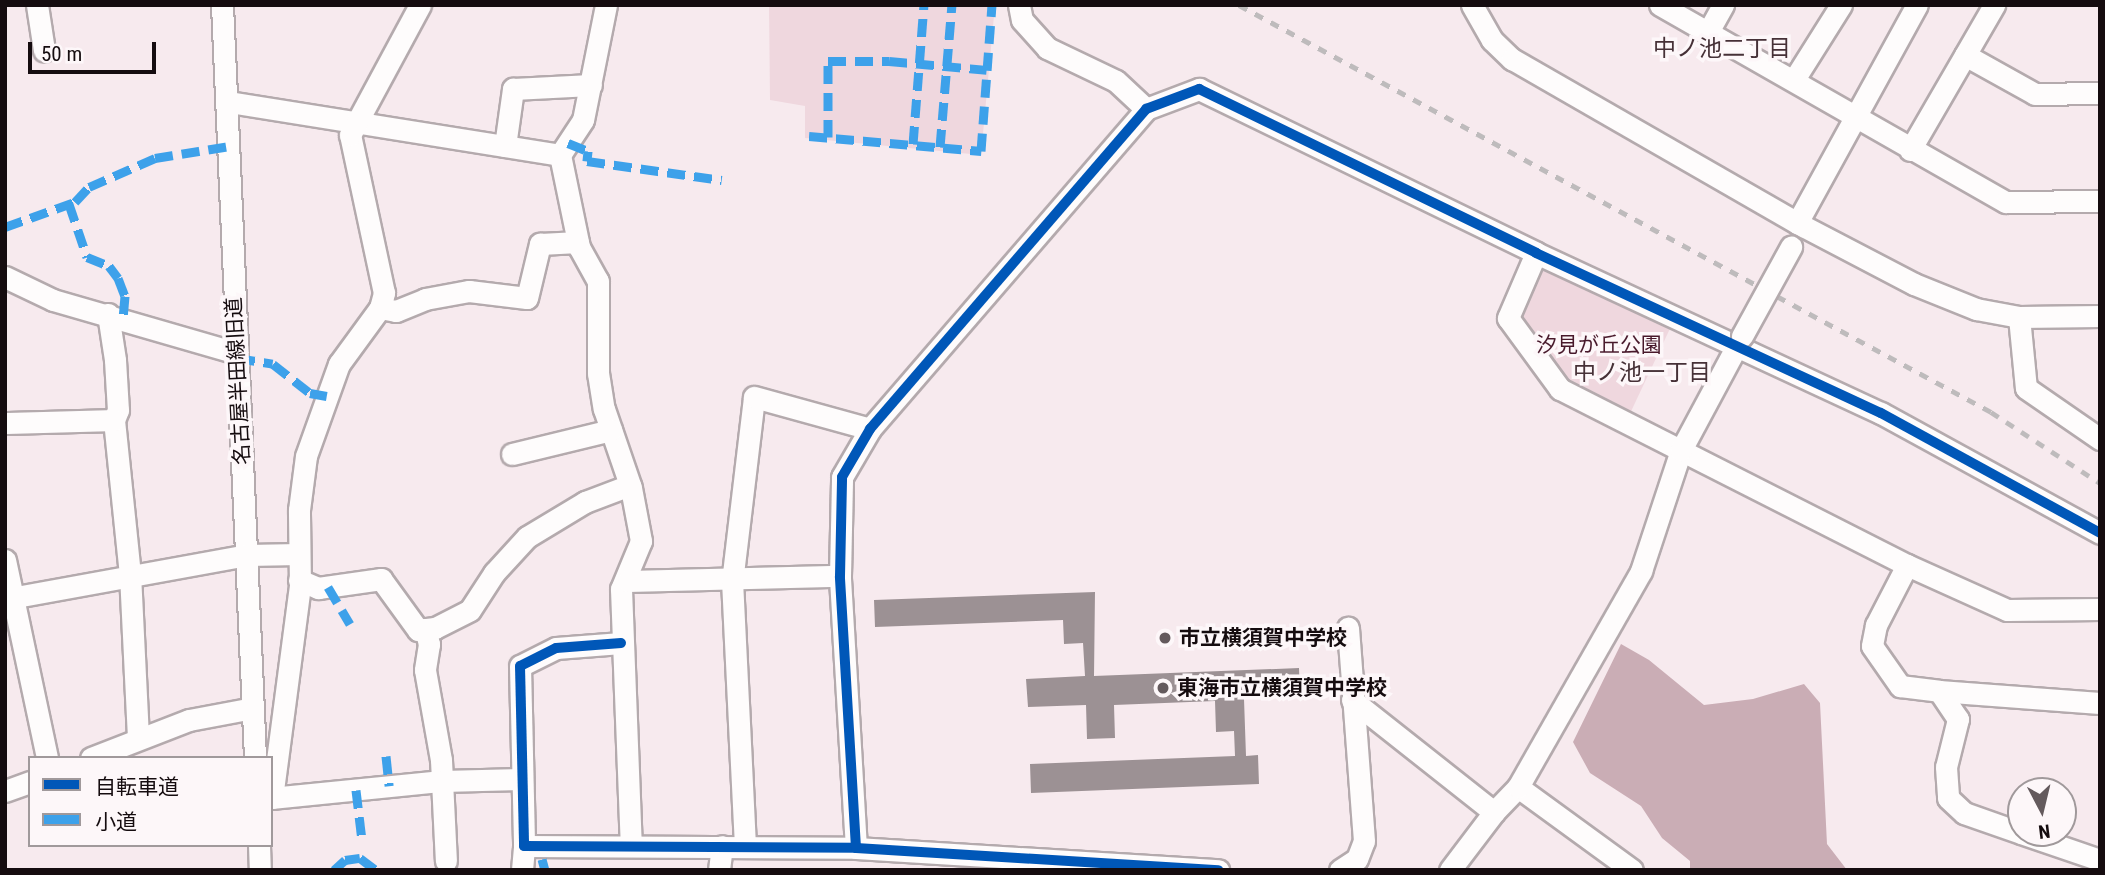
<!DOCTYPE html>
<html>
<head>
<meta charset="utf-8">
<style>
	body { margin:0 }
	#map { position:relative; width:2105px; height:875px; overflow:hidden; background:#f7eaee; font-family:"Roboto Condensed","Noto Sans JP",sans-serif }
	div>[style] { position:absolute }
	.green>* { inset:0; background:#efd7de }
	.water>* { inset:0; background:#caadb5 }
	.building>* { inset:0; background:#9c9194 }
	.roads { filter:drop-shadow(2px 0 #b4aaad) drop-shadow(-2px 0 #b4aaad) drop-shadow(0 2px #b4aaad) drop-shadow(0 -2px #b4aaad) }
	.minor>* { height:21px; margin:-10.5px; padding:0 10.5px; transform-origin:10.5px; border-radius:10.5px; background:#fefcfc }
	.rail>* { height:5px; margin-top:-2.5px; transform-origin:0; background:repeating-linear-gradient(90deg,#bebbbc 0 9px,transparent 0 18px) }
	.bridges { filter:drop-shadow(2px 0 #b4aaad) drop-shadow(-2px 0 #b4aaad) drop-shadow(0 2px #b4aaad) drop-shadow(0 -2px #b4aaad) }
	.minor-bridge>* { height:21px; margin:-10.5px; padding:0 10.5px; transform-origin:10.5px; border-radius:10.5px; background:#fefcfc }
	.quiet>* { height:9px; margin-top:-4.5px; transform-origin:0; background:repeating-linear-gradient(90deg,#3da1ea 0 18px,transparent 0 27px) }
	.cycleway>* { height:10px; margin:-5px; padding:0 5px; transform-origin:5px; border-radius:5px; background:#0057b8 }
	.dots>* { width:19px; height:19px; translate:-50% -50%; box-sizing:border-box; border:4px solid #fdf7f9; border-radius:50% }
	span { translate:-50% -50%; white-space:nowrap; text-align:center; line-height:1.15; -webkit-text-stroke:7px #fdf7f9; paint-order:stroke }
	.park-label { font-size:21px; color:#48192b }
	.street-label { font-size:21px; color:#150c0f }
	.poi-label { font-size:21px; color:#150c0f; font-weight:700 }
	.left { translate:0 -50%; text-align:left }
	.neighbourhood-label { font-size:23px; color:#463137 }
	.frame { position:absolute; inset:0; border:7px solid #150c0f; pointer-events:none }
	.legend { position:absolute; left:28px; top:756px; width:245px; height:91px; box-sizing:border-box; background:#fdf7f9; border:2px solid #a0999b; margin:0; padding:9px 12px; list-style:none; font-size:21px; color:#150c0f }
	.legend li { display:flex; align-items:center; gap:14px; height:35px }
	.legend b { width:35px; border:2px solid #a0999b }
	.north { position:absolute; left:2007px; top:777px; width:70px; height:70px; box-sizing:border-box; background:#fdf7f9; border:2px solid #a0999b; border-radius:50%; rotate:173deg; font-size:19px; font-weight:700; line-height:28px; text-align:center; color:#150c0f }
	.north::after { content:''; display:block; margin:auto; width:24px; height:32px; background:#645a5d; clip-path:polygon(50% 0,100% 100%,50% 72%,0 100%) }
	.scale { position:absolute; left:28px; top:42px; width:128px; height:32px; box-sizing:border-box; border:4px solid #150c0f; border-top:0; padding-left:9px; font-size:21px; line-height:24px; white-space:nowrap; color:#150c0f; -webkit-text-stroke:5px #fdf7f9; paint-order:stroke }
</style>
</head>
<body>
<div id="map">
	<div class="green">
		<div style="clip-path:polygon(769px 5px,995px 5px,981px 155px,805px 138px,805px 106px,770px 100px)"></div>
		<div style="clip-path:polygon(1536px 253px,1675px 318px,1626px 422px,1560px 389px,1508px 318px)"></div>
	</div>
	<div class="water">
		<div style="clip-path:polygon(1621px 644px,1649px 660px,1704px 705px,1753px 699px,1804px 684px,1820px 703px,1827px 844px,1847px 870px,1690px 870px,1690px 861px,1662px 838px,1641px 806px,1590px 773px,1573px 742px)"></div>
	</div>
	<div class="building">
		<div style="clip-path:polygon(1095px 592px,1094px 676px,1299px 668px,1300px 697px,1244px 699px,1246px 756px,1258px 755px,1259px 784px,1031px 793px,1030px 764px,1235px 756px,1234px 731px,1216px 732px,1215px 701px,1114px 705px,1115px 738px,1087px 739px,1086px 705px,1028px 707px,1026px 679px,1085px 676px,1083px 643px,1064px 644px,1063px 620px,875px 627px,874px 600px)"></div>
	</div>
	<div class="roads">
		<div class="minor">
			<div style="left:37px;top:5px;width:46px;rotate:81.2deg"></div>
			<div style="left:222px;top:5px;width:754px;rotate:87.49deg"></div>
			<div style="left:606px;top:5px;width:117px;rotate:101.3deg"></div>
			<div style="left:583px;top:120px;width:42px;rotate:123.3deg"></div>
			<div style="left:560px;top:155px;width:94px;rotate:78.3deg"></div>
			<div style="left:579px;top:247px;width:39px;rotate:61deg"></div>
			<div style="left:598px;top:281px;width:92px;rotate:90deg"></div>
			<div style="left:598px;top:373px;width:36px;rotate:81deg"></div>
			<div style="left:604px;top:409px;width:83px;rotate:71.1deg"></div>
			<div style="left:631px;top:488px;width:54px;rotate:79.3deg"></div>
			<div style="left:641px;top:541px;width:52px;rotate:112.6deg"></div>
			<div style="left:621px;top:589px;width:256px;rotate:87.8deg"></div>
			<div style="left:1019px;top:5px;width:15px;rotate:79deg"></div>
			<div style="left:1022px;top:20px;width:38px;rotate:48deg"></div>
			<div style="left:1047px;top:48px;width:76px;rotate:25.6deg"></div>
			<div style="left:1116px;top:81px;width:41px;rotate:43deg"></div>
			<div style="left:1472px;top:5px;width:40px;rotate:60.3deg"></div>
			<div style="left:1492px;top:40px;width:28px;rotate:44deg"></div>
			<div style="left:1512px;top:59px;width:336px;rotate:29.9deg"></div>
			<div style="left:1803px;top:226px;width:125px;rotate:27.6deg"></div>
			<div style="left:1914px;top:284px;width:67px;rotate:22deg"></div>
			<div style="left:1976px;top:309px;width:44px;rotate:10.5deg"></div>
			<div style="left:2019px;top:317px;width:81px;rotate:-0.7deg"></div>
			<div style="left:1660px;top:5px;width:398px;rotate:29.7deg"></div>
			<div style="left:2006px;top:202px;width:94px;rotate:-0.6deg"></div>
			<div style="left:1708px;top:32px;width:31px;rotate:-61deg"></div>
			<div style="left:1965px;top:55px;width:80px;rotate:29.1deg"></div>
			<div style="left:2035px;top:94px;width:65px;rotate:-0.9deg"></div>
			<div style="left:1795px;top:78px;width:86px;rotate:-57.8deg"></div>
			<div style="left:229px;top:102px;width:335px;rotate:9.1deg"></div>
			<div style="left:505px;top:146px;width:58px;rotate:-82deg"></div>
			<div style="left:513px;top:89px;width:78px;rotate:-2.9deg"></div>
			<div style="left:1910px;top:150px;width:168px;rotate:-59.9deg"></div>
			<div style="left:1797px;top:223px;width:249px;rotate:-61.2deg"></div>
			<div style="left:1536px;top:253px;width:71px;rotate:113.3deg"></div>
			<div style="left:1508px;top:318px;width:88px;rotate:53.8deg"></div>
			<div style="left:1560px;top:389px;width:389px;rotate:26.9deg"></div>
			<div style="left:1907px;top:565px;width:110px;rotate:24.2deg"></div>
			<div style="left:2007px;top:610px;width:93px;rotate:-0.6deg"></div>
			<div style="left:5px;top:277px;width:53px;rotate:25.6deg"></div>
			<div style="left:53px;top:300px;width:191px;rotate:16.1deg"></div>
			<div style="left:380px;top:308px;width:16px;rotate:11deg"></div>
			<div style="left:396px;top:311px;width:31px;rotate:-22deg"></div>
			<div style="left:425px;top:299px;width:45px;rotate:-10.3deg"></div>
			<div style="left:469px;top:291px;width:58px;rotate:6.9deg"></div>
			<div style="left:527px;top:298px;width:56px;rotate:-76.5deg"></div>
			<div style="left:540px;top:244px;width:38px;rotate:-3deg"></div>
			<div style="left:108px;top:314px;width:47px;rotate:81.3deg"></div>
			<div style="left:115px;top:360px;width:50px;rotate:86.6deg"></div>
			<div style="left:118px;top:410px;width:11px;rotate:112deg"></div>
			<div style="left:114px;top:420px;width:155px;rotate:84.1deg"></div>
			<div style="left:130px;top:574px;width:165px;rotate:87.2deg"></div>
			<div style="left:2019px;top:317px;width:71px;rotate:84.4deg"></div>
			<div style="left:2026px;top:388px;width:90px;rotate:34.6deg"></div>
			<div style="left:5px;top:423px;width:109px;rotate:-1.6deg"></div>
			<div style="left:512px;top:454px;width:102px;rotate:-13.6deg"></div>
			<div style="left:5px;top:560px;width:202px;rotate:78deg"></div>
			<div style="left:1907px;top:565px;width:68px;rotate:117.3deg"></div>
			<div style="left:1876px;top:625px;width:21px;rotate:101deg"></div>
			<div style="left:1872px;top:646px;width:49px;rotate:55deg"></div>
			<div style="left:1900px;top:686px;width:39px;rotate:7deg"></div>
			<div style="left:1939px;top:691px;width:34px;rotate:56deg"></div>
			<div style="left:1958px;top:719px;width:49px;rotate:104deg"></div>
			<div style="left:1946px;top:767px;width:31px;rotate:86deg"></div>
			<div style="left:1948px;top:798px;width:22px;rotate:43deg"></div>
			<div style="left:1964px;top:813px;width:60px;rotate:19.3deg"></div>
			<div style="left:299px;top:580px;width:21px;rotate:23deg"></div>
			<div style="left:318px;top:588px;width:64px;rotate:-8.1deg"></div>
			<div style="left:381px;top:579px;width:63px;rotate:54deg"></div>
			<div style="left:418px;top:630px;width:17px;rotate:-7deg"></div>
			<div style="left:435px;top:628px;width:39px;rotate:-27deg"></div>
			<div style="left:470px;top:610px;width:44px;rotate:-57deg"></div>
			<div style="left:494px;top:573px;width:49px;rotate:-47.5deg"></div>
			<div style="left:527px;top:537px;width:68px;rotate:-31.1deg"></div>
			<div style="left:585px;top:502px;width:48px;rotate:-20.7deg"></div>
			<div style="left:628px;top:581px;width:212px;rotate:-1.4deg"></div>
			<div style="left:5px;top:599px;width:246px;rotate:-10.3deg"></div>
			<div style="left:247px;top:555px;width:52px;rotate:-1.1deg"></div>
			<div style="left:425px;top:629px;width:16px;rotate:75deg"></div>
			<div style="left:429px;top:644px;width:26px;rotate:99deg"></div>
			<div style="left:425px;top:670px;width:91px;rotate:79.9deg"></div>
			<div style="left:441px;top:760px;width:101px;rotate:87.2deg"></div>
			<div style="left:621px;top:643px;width:65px;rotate:175.6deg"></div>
			<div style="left:556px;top:648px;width:40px;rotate:153.4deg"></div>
			<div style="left:520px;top:666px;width:180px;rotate:88.7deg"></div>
			<div style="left:524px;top:846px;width:332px;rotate:0.3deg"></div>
			<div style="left:856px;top:848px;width:363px;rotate:3.5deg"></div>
			<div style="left:1939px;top:691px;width:161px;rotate:4.3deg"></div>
			<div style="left:1352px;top:700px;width:181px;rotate:38.3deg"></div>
			<div style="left:91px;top:758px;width:105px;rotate:-21.2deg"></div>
			<div style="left:189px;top:720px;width:65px;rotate:-10.6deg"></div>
			<div style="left:1518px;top:787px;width:141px;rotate:36.1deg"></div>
			<div style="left:5px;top:791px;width:27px;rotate:-20deg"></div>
			<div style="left:271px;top:798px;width:172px;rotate:-5.7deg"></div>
			<div style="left:442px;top:781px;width:79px;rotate:-1.5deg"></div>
			<div style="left:272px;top:798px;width:214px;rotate:-82.5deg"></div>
			<div style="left:300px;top:586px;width:76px;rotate:-90.8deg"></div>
			<div style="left:299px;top:510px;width:54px;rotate:-82.6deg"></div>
			<div style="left:306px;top:456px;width:98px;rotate:-70.3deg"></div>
			<div style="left:339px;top:364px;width:69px;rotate:-53.8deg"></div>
			<div style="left:380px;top:308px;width:16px;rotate:-75deg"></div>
			<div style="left:384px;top:293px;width:162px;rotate:-102.1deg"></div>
			<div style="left:350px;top:135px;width:148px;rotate:-61.7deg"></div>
			<div style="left:2021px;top:833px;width:83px;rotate:18.9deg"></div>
			<div style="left:259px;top:845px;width:25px;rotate:88deg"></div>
			<div style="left:745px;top:846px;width:264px;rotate:-92.8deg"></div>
			<div style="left:732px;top:582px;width:186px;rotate:-83.2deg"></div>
			<div style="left:754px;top:397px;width:120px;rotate:15.4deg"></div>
			<div style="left:856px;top:848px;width:272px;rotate:-93.4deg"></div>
			<div style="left:840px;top:576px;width:99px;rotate:-88.8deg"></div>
			<div style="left:842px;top:477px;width:56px;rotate:-59.7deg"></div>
			<div style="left:870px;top:429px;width:423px;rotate:-49.2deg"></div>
			<div style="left:1146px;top:109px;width:57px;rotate:-20.7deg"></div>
			<div style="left:1199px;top:89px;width:375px;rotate:25.9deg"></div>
			<div style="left:1536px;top:253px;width:380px;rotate:24.9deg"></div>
			<div style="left:1881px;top:413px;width:250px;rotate:28.7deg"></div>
			<div style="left:522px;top:870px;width:24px;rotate:-85deg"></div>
			<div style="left:719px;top:870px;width:24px;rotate:-83deg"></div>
			<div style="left:1340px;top:870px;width:20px;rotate:-33deg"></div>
			<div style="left:1357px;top:859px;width:19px;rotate:-69deg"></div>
			<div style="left:1364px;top:841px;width:214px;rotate:-94.3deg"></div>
			<div style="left:1450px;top:870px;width:73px;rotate:-52.8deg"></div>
			<div style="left:1494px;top:812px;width:35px;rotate:-46deg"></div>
			<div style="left:1518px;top:787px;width:249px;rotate:-60.3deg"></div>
			<div style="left:1641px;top:571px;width:127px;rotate:-71.7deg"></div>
			<div style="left:1681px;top:450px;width:129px;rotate:-61.8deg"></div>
		</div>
	</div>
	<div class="rail">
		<div style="left:1239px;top:5px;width:855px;rotate:28.42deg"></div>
		<div style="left:1991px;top:412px;width:130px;rotate:33.1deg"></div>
	</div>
	<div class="bridges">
		<div class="minor-bridge">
			<div style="left:1742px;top:336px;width:102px;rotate:-61.2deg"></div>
		</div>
	</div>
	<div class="quiet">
		<div style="left:809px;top:136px;width:173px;rotate:5deg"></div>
		<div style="left:981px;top:151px;width:146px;rotate:-85.7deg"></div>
		<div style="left:828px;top:137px;width:76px;rotate:-90deg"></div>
		<div style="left:828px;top:61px;width:61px"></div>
		<div style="left:889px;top:61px;width:98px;rotate:5.2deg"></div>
		<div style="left:568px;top:143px;width:22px;rotate:22deg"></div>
		<div style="left:588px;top:151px;width:10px;rotate:96deg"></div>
		<div style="left:587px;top:161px;width:136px;rotate:8deg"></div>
		<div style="left:913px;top:144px;width:139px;rotate:-85.5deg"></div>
		<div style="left:940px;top:147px;width:143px;rotate:-85.2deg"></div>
		<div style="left:69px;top:204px;width:56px;rotate:71.2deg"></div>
		<div style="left:87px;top:257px;width:24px;rotate:22deg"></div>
		<div style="left:109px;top:266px;width:15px;rotate:53deg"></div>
		<div style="left:118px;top:278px;width:19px;rotate:69deg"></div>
		<div style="left:125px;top:296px;width:23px;rotate:95deg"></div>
		<div style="left:5px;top:227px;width:74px;rotate:-19.7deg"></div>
		<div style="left:75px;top:202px;width:21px;rotate:-47deg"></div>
		<div style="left:89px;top:187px;width:72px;rotate:-23.7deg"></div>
		<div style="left:155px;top:158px;width:76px;rotate:-9.1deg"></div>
		<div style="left:237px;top:358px;width:36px;rotate:9deg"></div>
		<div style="left:273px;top:364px;width:47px;rotate:38.1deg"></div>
		<div style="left:310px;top:393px;width:17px;rotate:10deg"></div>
		<div style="left:328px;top:587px;width:43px;rotate:59.3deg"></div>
		<div style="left:386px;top:756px;width:30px;rotate:84deg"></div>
		<div style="left:356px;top:790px;width:50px;rotate:83.2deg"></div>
		<div style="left:542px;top:859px;width:11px;rotate:75deg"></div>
		<div style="left:334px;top:870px;width:15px;rotate:-42deg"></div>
		<div style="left:345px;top:860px;width:15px;rotate:-8deg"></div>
		<div style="left:360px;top:858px;width:20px;rotate:37deg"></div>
	</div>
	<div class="cycleway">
		<div style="left:621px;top:643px;width:65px;rotate:175.6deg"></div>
		<div style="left:556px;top:648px;width:40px;rotate:153.4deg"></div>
		<div style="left:520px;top:666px;width:180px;rotate:88.7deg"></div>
		<div style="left:524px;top:846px;width:332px;rotate:0.3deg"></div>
		<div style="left:856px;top:848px;width:363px;rotate:3.5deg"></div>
		<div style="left:856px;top:848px;width:272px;rotate:-93.4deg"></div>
		<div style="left:840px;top:576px;width:99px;rotate:-88.8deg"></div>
		<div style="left:842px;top:477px;width:56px;rotate:-59.7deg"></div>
		<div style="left:870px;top:429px;width:423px;rotate:-49.2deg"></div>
		<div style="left:1146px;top:109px;width:57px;rotate:-20.7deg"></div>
		<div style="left:1199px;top:89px;width:375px;rotate:25.9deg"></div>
		<div style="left:1536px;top:253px;width:380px;rotate:24.9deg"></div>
		<div style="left:1881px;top:413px;width:250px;rotate:28.7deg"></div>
	</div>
	<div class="dots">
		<div style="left:1165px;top:638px;background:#645a5d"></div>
		<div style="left:1163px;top:688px;background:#645a5d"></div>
	</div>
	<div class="park-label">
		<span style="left:1599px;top:345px">汐見が丘公園</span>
	</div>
	<div class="street-label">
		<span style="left:238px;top:381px;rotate:-93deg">名古屋半田線旧道</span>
	</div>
	<div class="poi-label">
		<span class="left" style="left:1179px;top:638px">市立横須賀中学校</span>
		<span class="left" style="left:1177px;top:688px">東海市立横須賀中学校</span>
	</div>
	<div class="neighbourhood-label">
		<span style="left:1722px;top:49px">中ノ池二丁目</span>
		<span style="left:1642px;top:373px">中ノ池一丁目</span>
	</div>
	<div class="frame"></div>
	<ul class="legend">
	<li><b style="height:9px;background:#0057b8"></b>自転車道</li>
	<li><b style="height:9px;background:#3da1ea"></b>小道</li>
	</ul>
	<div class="north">N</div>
	<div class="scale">50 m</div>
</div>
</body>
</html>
